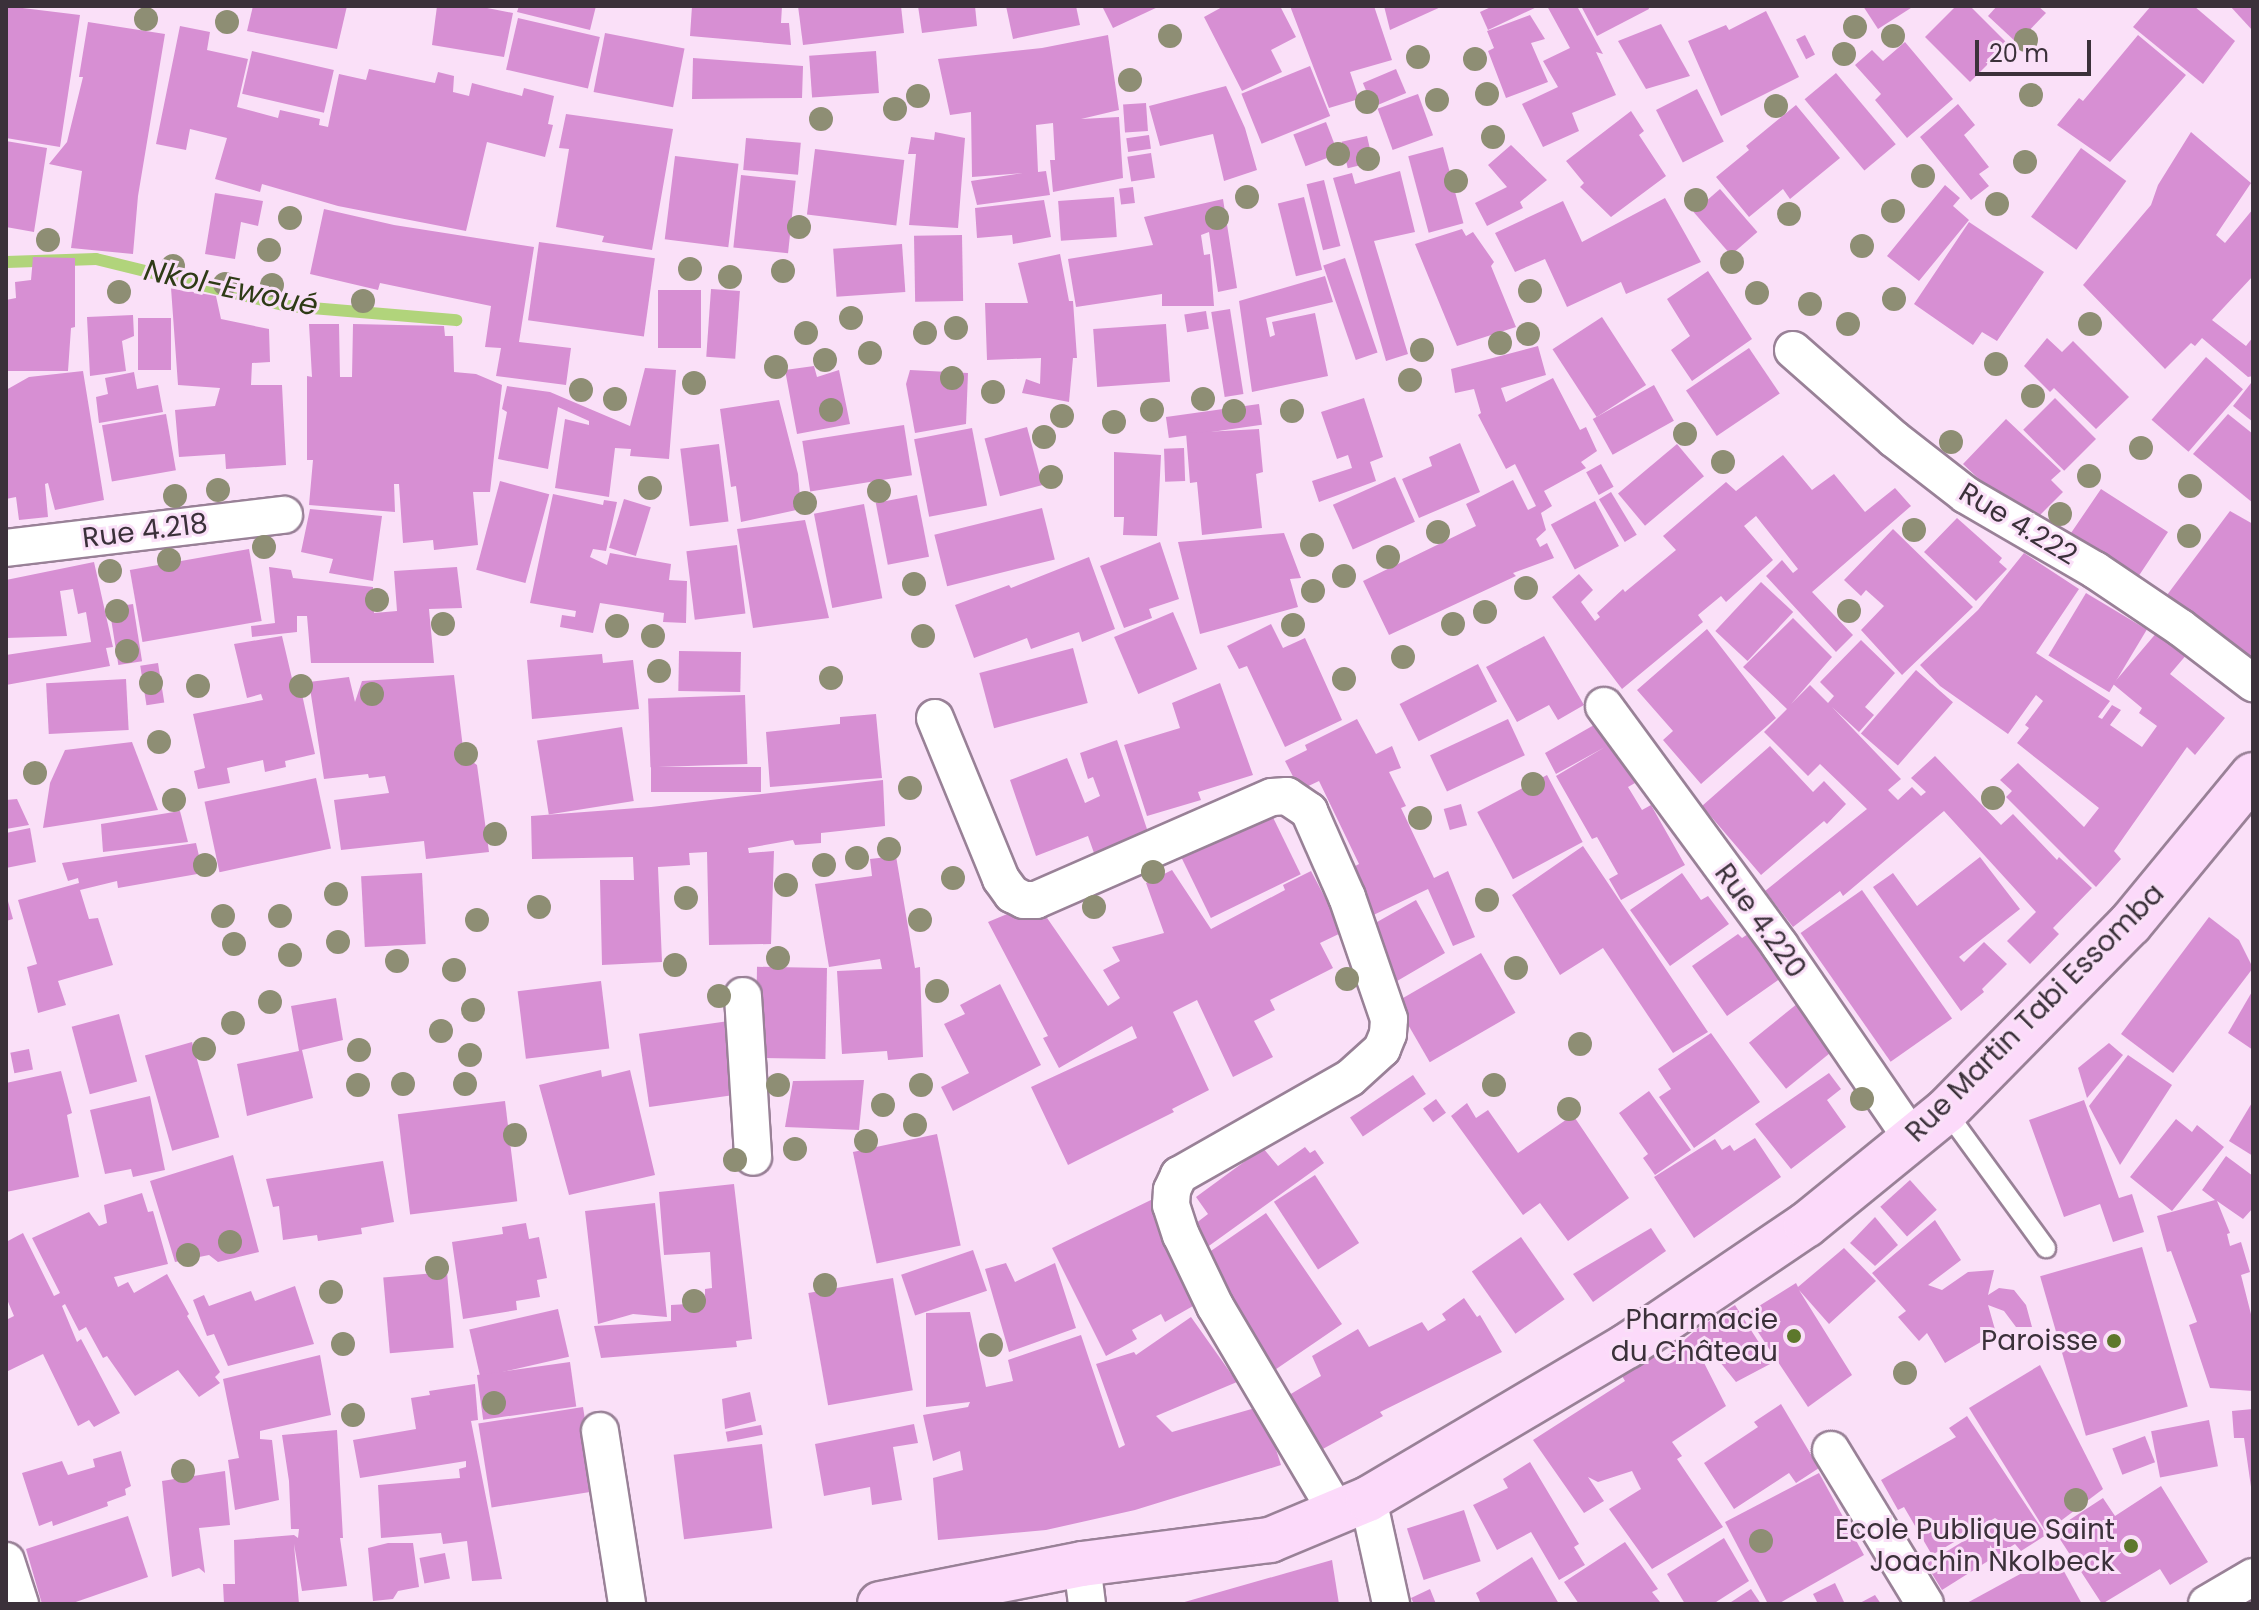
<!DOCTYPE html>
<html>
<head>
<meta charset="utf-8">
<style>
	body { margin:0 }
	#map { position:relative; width:2259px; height:1610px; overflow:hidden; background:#fae0f8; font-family:Poppins,sans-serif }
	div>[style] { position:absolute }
	.stream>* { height:12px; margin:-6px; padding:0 6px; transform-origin:6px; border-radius:6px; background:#b1d47b }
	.building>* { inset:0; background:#d78fd3; transform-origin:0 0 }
	.roads { filter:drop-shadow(2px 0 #998197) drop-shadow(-2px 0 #998197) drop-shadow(0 2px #998197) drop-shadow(0 -2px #998197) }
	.service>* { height:18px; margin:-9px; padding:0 9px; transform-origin:9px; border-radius:9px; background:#fff }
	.minor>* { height:36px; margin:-18px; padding:0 18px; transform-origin:18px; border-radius:18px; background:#fff }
	.primary>* { height:44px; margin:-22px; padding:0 22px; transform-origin:22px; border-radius:22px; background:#fcdafa }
	.trees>* { width:24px; height:24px; margin:-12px; border-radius:50%; background:#8e8e74 }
	.dots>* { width:22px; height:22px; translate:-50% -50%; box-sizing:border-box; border:4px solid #fae0f8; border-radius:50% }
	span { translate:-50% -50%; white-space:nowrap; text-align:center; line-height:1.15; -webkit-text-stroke:6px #fae0f8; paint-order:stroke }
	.street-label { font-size:28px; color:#3b313a }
	.poi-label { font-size:28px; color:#3b313a }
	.right { translate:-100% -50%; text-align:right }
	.water-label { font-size:30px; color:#2e3b16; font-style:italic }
	.frame { position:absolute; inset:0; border:8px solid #3b313a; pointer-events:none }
	.scale { position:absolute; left:1975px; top:40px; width:116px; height:36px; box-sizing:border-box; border:4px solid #3b313a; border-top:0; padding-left:10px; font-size:24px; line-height:28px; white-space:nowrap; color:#3b313a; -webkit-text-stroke:6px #fae0f8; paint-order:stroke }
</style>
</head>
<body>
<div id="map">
	<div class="stream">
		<div style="left:6px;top:262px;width:90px;rotate:-1.9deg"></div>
		<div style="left:96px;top:259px;width:198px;rotate:13.8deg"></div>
		<div style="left:288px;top:306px;width:169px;rotate:4.8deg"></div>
	</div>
	<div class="building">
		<div style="clip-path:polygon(6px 6px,80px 15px,60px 147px,6px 138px)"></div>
		<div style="clip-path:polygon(253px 6px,347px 6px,337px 49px,247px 31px)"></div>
		<div style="clip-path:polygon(437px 6px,477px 6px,513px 13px,504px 57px,432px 45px)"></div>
		<div style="clip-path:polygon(519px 6px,596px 6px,590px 30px,517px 12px)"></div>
		<div style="clip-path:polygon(692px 6px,782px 6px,781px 23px,789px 23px,791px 45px,690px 36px)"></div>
		<div style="clip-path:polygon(798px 6px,901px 6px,904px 33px,803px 45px)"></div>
		<div style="clip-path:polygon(918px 6px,975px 6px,977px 26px,922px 33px)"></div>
		<div style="clip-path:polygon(1006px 6px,1076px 6px,1080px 25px,1013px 39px)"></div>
		<div style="clip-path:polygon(1102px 6px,1160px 6px,1113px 28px)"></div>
		<div style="clip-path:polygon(1224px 6px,1280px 6px,1296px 37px,1271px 50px,1282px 72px,1242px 91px,1204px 17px)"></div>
		<div style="clip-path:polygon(1290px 6px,1374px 6px,1392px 60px,1350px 72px,1359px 99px,1329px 108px)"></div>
		<div style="clip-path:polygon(1384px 6px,1443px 6px,1390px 30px)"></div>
		<div style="clip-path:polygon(1493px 6px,1539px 6px,1488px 30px,1480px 12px)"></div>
		<div style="clip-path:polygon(1547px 6px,1577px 6px,1603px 54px,1596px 52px,1616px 95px,1572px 113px,1579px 131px,1543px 147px,1522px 104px,1558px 87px,1543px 61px,1570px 48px)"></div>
		<div style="clip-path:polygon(1581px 6px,1648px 6px,1649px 9px,1597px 36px)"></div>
		<div style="clip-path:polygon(1863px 6px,1914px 6px,1878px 29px)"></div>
		<div style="clip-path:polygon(1956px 6px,1970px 6px,2008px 44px,1970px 82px,1925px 37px)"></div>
		<div style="clip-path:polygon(1997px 6px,2038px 6px,2046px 13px,2017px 43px,1988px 16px)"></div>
		<div style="clip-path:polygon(2151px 6px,2194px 6px,2235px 41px,2203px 84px,2133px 27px)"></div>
		<div style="clip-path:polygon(2230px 6px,2253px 6px,2253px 31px)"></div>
		<div style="clip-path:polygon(1766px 11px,1799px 77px,1721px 116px,1688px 41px,1726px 25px,1729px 30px)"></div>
		<div style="clip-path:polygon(1530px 15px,1545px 39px,1531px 43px,1548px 82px,1506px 98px,1488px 51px,1494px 48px,1487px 31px)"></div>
		<div style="left:518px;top:18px;width:84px;height:53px;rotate:13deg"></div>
		<div style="clip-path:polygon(88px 22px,165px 34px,138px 196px,133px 254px,71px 248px,82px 171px,49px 164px,67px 142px,83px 77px,79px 77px)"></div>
		<div style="clip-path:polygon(1661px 24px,1690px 76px,1646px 89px,1618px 41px)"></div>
		<div style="clip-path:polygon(180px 26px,210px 32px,207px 50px,248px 59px,237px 107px,278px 118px,280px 110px,320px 119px,319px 125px,328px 127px,339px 74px,366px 80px,369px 69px,435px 83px,438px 72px,454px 76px,453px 92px,469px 96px,472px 83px,522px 96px,524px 88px,554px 96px,548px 124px,553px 125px,545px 157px,487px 142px,466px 231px,338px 206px,262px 184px,260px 192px,215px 179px,227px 138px,190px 129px,186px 150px,156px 144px)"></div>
		<div style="left:605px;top:33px;width:81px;height:60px;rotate:11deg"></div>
		<div style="clip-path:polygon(1108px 35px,1119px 110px,1081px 119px,1119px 117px,1123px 178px,1053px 192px,1050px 160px,1055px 160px,1053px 123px,1036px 125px,1038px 172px,1046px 171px,1050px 195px,977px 205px,971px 181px,1023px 173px,972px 177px,971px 112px,950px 115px,938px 59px,1042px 48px)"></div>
		<div style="left:1805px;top:35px;width:22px;height:10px;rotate:63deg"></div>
		<div style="clip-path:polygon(2138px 35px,2186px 75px,2110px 162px,2057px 125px,2079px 98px,2083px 101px)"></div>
		<div style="clip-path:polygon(1905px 42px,1953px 99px,1907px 138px,1875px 100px,1881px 94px,1855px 65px,1872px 50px,1883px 61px)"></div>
		<div style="left:252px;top:51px;width:84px;height:44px;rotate:13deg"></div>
		<div style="left:876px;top:51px;width:42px;height:67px;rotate:86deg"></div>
		<div style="clip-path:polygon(693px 58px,803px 66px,802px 98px,692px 99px)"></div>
		<div style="left:1310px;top:66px;width:54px;height:74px;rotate:68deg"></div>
		<div style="left:1396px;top:69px;width:26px;height:36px;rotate:67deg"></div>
		<div style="left:1836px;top:73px;width:93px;height:41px;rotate:50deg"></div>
		<div style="clip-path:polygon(1226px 86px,1245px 128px,1257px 170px,1224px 181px,1213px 134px,1160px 146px,1149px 106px)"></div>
		<div style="left:1697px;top:89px;width:59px;height:46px;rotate:63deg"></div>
		<div style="left:1418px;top:94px;width:44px;height:43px;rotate:70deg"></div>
		<div style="left:1146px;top:103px;width:28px;height:23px;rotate:86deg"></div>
		<div style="clip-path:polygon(1958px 104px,1975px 125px,1964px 135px,1989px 167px,1979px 174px,1989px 186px,1971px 200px,1920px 137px)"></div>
		<div style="clip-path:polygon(1796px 105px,1840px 158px,1790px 199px,1783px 189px,1749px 217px,1716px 177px,1749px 150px,1746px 146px)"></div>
		<div style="clip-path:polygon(1631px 111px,1644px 131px,1639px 135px,1666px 176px,1611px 217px,1580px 187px,1584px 183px,1566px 161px)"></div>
		<div style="clip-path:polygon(566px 114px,673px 129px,652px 250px,602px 242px,604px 236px,556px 227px,569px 149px,559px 148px)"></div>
		<div style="left:1326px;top:122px;width:34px;height:35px;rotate:69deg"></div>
		<div style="clip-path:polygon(935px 132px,965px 138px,958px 228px,909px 225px,916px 154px,908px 154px,911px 137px,934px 140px)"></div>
		<div style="clip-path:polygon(2191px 132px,2251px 183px,2216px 235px,2225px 243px,2253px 209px,2253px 276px,2212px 320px,2246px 346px,2253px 337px,2253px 376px,2248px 377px,2202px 338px,2195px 346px,2191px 343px,2165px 369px,2083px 285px,2151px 205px,2158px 185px)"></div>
		<div style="left:1149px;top:135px;width:14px;height:23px;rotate:82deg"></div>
		<div style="left:1367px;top:136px;width:27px;height:26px;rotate:77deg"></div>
		<div style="left:746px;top:138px;width:55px;height:32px;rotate:5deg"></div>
		<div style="clip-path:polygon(6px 141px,47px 148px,34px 232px,6px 227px)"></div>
		<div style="clip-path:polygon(1511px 145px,1547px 180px,1520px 202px,1523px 208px,1487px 226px,1475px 203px,1507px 187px,1488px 165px)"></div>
		<div style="left:1443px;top:147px;width:79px;height:36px;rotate:75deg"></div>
		<div style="left:2081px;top:148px;width:56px;height:85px;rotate:36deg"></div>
		<div style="left:815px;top:149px;width:90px;height:66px;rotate:7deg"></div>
		<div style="left:1151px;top:153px;width:25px;height:24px;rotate:81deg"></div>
		<div style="left:675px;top:156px;width:64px;height:84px;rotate:7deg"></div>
		<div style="clip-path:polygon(1400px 171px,1415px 232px,1374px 241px,1408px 354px,1386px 361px,1333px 178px,1352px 173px,1355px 184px)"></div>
		<div style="left:741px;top:175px;width:55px;height:73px;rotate:6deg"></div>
		<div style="left:1324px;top:180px;width:68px;height:18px;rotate:76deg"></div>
		<div style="clip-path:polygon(1945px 185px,1960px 198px,1953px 206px,1969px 220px,1919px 281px,1887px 256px)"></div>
		<div style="left:1133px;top:187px;width:16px;height:14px;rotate:83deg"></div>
		<div style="left:1720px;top:189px;width:57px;height:35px;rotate:49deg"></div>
		<div style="clip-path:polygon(215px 193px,263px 201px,258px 226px,241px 222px,235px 259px,205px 254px)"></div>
		<div style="left:1114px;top:197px;width:40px;height:56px;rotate:86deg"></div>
		<div style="left:1304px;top:197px;width:75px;height:27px;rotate:76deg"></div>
		<div style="clip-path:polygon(1665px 198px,1701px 262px,1626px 294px,1621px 282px,1567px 307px,1545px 259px,1515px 272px,1495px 233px,1563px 201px,1582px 242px)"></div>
		<div style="clip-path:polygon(1223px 199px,1237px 288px,1218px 292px,1209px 232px,1201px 235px,1204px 255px,1210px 254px,1214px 306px,1162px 306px,1162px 294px,1076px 307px,1068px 259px,1153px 245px,1144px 217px)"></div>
		<div style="clip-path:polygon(1044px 200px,1051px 237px,1013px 244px,1012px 235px,977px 238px,975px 208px)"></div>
		<div style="clip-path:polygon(324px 209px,394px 225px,534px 247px,519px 342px,571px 348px,566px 385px,496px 376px,501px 348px,485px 347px,491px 306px,380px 283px,378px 290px,310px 274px)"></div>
		<div style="clip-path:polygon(1969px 222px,2044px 272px,1997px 341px,1982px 332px,1973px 345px,1914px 304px)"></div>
		<div style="clip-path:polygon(1462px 229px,1466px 236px,1473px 232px,1494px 262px,1491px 266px,1516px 327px,1457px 346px,1415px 244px)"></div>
		<div style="left:962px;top:235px;width:66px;height:48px;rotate:89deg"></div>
		<div style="left:539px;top:242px;width:117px;height:79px;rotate:8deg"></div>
		<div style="left:902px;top:244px;width:48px;height:69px;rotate:86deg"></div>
		<div style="clip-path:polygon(1060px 254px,1069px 301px,1073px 301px,1077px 358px,1073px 358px,1069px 402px,1022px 393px,1026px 379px,1040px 384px,1041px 358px,987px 360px,985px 303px,1028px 303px,1018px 263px)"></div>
		<div style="clip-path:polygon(33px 257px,75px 258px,75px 327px,71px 328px,68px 371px,6px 371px,6px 300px,16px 298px,15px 282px,31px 280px)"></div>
		<div style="left:1345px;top:258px;width:100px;height:23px;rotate:71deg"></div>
		<div style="clip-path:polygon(1708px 271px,1752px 339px,1692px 381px,1671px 350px,1690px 336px,1667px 299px)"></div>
		<div style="clip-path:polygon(1325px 276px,1333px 302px,1266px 318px,1270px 337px,1275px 335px,1272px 322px,1315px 313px,1328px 376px,1252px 392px,1239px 301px)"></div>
		<div style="clip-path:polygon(171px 288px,216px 296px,221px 319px,269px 329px,270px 362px,252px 363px,251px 385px,282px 385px,286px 465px,226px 469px,225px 454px,179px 457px,175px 410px,215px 406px,220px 388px,178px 385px)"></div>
		<div style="left:711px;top:289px;width:29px;height:68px;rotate:4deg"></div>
		<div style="left:701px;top:290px;width:58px;height:43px;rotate:90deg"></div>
		<div style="left:1230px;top:309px;width:86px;height:19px;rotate:81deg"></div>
		<div style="left:1206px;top:311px;width:18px;height:22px;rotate:81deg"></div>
		<div style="clip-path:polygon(133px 315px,134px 336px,122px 341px,126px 371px,90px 376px,87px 317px)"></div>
		<div style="left:1602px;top:317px;width:81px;height:59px;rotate:57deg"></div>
		<div style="left:138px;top:318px;width:33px;height:52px"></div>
		<div style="clip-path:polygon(309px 324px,339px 324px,340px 377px,352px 377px,353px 324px,444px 326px,445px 336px,453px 336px,454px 372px,476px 374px,502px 385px,490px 492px,473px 492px,478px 545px,434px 550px,433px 540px,403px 543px,399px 484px,394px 484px,395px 512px,309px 505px,313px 460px,307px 460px,307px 376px,312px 377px)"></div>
		<div style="left:1166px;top:324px;width:58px;height:73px;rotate:86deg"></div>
		<div style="clip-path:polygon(2047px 338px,2062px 352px,2073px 341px,2129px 397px,2096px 429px,2054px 388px,2050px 392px,2024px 366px)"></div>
		<div style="clip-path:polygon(1538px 346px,1546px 375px,1501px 388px,1506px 402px,1553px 378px,1580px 430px,1586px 427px,1597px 451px,1581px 462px,1586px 468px,1544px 491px,1552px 506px,1541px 513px,1546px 530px,1536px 539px,1540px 547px,1547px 543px,1554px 558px,1513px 573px,1516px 576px,1389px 635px,1363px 581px,1476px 526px,1466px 504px,1513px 480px,1528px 510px,1536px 506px,1515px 464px,1506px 469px,1478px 415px,1481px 413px,1474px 389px,1455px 393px,1451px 369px)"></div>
		<div style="left:1749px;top:348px;width:55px;height:76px;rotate:56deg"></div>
		<div style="left:2206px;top:357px;width:49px;height:83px;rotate:41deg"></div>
		<div style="clip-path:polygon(814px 366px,817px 377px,839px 370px,850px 424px,797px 434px,785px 370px)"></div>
		<div style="clip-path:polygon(645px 368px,676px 370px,669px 459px,630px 456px,631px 449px,615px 448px,609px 497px,555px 488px,565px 419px,589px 425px,589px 421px,558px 407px,548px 469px,498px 459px,507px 412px,502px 409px,507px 386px,550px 392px,630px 426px)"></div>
		<div style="clip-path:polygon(910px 370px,968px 373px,966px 424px,915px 433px,906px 384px)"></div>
		<div style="clip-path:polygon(83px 371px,104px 500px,55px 510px,48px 483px,45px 484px,48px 517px,19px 520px,16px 497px,6px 499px,6px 390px,29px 377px)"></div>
		<div style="clip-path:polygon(134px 372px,137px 389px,158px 385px,163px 412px,99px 423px,96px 397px,108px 394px,105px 378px)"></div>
		<div style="clip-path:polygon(2251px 383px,2253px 385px,2253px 422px,2233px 406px)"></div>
		<div style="left:1654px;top:385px;width:41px;height:70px;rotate:61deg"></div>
		<div style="clip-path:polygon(1364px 398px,1383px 457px,1370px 462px,1376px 481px,1319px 502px,1312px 481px,1352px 468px,1348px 455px,1337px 459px,1321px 412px)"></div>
		<div style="left:2055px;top:398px;width:58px;height:45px;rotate:45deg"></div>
		<div style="clip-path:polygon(779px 400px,798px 474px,801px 509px,741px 522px,736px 486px,731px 487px,720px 409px)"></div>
		<div style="left:1259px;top:404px;width:21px;height:94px;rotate:82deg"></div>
		<div style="left:166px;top:414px;width:57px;height:65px;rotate:80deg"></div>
		<div style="clip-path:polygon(2228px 414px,2253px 434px,2253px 503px,2193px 454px)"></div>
		<div style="clip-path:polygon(2006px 419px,2061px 471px,2051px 480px,2063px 492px,2032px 523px,2021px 519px,1963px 464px)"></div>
		<div style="left:904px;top:425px;width:51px;height:103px;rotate:81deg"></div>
		<div style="left:1027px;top:427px;width:60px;height:44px;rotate:75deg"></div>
		<div style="left:972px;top:428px;width:79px;height:59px;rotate:79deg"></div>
		<div style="clip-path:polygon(1259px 429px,1263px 472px,1256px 474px,1262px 528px,1202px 535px,1197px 482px,1190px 483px,1186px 433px)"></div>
		<div style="clip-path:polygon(1460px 443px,1480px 492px,1419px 518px,1402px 479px,1432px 466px,1429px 457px)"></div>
		<div style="left:719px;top:444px;width:78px;height:39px;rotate:83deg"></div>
		<div style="left:1677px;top:444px;width:42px;height:77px;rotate:50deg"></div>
		<div style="left:1184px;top:448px;width:33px;height:20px;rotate:88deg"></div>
		<div style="clip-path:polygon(1114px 452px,1161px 455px,1157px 536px,1123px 535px,1124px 517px,1114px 517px)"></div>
		<div style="clip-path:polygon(1783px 455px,1812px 490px,1834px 474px,1865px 512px,1895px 488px,1911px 506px,1812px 592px,1853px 635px,1836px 652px,1766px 576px,1782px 560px,1793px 573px,1798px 569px,1756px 516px,1744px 526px,1773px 560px,1726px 602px,1721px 596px,1698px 615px,1703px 622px,1622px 689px,1552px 597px,1579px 574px,1593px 590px,1581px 602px,1595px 621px,1600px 617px,1597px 613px,1623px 589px,1625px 592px,1676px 550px,1663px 536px,1726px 482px,1736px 491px)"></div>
		<div style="left:1601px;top:464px;width:26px;height:17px;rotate:61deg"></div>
		<div style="left:1395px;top:477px;width:49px;height:68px;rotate:66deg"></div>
		<div style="left:500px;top:481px;width:51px;height:92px;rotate:15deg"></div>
		<div style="clip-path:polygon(2101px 489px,2168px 532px,2134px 583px,2109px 558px,2071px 533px)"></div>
		<div style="left:1611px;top:492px;width:50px;height:14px;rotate:59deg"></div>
		<div style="clip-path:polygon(553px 494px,603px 505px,604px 500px,617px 502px,606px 551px,593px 549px,590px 557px,607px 565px,610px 553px,671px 564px,669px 580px,687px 581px,686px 623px,663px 622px,664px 613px,600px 603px,593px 633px,560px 627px,562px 615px,575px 617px,576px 611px,530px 603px)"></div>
		<div style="left:917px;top:495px;width:63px;height:42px;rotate:79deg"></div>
		<div style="left:624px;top:499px;width:28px;height:51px;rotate:17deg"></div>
		<div style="left:1595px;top:501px;width:51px;height:50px;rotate:62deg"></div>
		<div style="left:864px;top:504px;width:96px;height:51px;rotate:79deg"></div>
		<div style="left:1042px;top:508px;width:53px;height:111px;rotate:76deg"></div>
		<div style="clip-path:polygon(310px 509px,382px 516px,373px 581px,329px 573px,333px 559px,301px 552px)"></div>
		<div style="clip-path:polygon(2230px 511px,2253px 524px,2253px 666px,2161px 603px)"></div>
		<div style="clip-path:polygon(1957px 518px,2002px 558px,1999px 562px,2007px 569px,1976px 601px,1924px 552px)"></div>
		<div style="clip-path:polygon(805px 520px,829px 618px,753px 628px,737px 529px)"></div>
		<div style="clip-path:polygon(1893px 529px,1973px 607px,1902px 675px,1861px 630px,1884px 606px,1866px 590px,1861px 596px,1844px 580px)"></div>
		<div style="clip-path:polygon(1284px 533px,1301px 578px,1290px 579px,1298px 607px,1200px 634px,1178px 542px)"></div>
		<div style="clip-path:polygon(1160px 542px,1179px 599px,1149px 609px,1152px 618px,1124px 628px,1100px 566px)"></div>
		<div style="left:737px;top:545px;width:69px;height:51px;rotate:83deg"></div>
		<div style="left:249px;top:549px;width:73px;height:121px;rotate:80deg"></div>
		<div style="clip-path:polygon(2024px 553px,2079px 589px,2036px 653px,2110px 701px,2098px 717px,2102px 719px,2112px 705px,2121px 710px,2110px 725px,2142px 747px,2157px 726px,2139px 713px,2142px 708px,2113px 684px,2158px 631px,2188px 653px,2170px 674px,2225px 718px,2195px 755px,2187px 747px,2114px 851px,2121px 859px,2096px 887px,2006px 797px,2012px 791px,2000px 780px,2018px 763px,2084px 827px,2099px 808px,2017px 743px,2029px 728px,2025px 725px,2043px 701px,2036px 695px,2008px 734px,1940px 686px,1920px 665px,1978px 610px)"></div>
		<div style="clip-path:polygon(1089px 557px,1115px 629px,1082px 642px,1079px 632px,1031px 649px,1027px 638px,974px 658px,955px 605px,1009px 585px,1011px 588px)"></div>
		<div style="clip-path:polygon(94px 562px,113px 647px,106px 648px,110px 666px,6px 685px,6px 655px,91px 642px,86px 612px,78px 614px,73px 589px,60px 591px,67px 636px,6px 638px,6px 580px)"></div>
		<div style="clip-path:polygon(269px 567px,291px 570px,293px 578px,373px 587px,374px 613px,397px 611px,394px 571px,457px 567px,462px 608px,429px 609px,434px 663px,311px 663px,307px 616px,297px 616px,297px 632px,252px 637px,251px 626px,275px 623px)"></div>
		<div style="left:1761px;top:582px;width:44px;height:67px;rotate:43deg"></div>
		<div style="left:2086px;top:593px;width:71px;height:73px;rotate:31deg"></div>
		<div style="left:133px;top:604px;width:58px;height:24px;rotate:81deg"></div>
		<div style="left:1173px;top:612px;width:62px;height:64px;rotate:67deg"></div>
		<div style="clip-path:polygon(1793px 618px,1832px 657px,1791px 704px,1810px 685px,1828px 703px,1834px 696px,1820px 682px,1861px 640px,1895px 673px,1865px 707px,1874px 715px,1859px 732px,1832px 707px,1901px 779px,1888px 790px,1898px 800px,1912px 787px,1921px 796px,1926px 792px,1911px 778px,1935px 756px,2001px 825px,2013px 814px,2057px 860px,2059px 857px,2092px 888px,2053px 928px,2059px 934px,2030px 964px,2007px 941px,2036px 912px,1944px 811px,1843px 896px,1840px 891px,1793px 927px,1765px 891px,1867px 809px,1820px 764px,1808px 776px,1764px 732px,1787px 709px,1743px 667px)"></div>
		<div style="clip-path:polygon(1271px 624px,1283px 648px,1305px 638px,1342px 720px,1285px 747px,1247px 666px,1239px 669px,1227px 646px)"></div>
		<div style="clip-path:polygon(1707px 629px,1776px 718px,1701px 784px,1663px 740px,1673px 731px,1637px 690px)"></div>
		<div style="clip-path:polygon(282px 636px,294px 687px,300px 685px,315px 754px,285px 761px,286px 767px,265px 772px,263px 760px,227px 768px,230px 783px,198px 789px,194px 771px,205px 768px,193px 714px,263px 700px,261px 694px,247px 698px,234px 644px)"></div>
		<div style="clip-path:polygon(1544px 636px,1584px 705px,1558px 720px,1549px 705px,1517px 722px,1486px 667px)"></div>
		<div style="left:1073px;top:648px;width:57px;height:97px;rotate:75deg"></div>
		<div style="left:679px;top:651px;width:62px;height:40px;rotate:1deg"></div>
		<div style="clip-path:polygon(602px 654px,603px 663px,633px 660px,639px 709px,532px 719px,527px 660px)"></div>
		<div style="left:158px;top:663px;width:40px;height:18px;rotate:81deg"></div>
		<div style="left:1478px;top:664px;width:42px;height:88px;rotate:63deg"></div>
		<div style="left:1916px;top:670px;width:49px;height:84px;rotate:41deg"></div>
		<div style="clip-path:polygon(454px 675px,464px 756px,477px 765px,489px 852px,426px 859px,424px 841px,341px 850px,334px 800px,389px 793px,385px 776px,369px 778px,368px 774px,324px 779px,309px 682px,349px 677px,355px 702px,362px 681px)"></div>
		<div style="left:126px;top:679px;width:51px;height:80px;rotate:87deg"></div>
		<div style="clip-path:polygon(1220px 683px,1253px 775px,1198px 792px,1201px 800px,1147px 816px,1124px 745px,1180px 728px,1172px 703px)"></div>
		<div style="left:745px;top:695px;width:69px;height:97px;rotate:88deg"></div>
		<div style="clip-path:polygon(876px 714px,882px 778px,770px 787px,766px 732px,840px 724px,840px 717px)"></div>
		<div style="clip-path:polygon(1357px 719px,1376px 754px,1392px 746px,1401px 768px,1389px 772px,1406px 806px,1401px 808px,1434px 878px,1448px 871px,1475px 937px,1453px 946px,1428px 889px,1365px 919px,1344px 872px,1359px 864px,1319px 781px,1300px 790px,1285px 761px,1307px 750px,1305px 745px)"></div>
		<div style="left:1508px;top:719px;width:40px;height:86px;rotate:65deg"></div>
		<div style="clip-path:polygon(1601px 721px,1635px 783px,1628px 787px,1642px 810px,1651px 805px,1685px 865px,1621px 900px,1609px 879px,1618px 874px,1597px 837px,1592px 839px,1556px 776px,1605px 747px,1556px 774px,1545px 753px)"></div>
		<div style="left:622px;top:727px;width:75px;height:86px;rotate:81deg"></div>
		<div style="clip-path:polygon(1117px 740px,1148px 832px,1094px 853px,1088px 836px,1036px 856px,1010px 780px,1067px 758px,1085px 803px,1100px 796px,1093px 777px,1088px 779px,1080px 753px)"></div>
		<div style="clip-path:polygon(132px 742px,158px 810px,43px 828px,50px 783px,65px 750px)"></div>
		<div style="clip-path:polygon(1770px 746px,1813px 792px,1824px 781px,1846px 804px,1827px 824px,1824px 821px,1761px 875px,1702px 806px)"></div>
		<div style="left:761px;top:767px;width:25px;height:110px;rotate:90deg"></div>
		<div style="left:1547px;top:775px;width:76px;height:79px;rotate:62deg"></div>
		<div style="left:316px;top:778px;width:72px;height:114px;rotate:78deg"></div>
		<div style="clip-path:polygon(883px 780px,885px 826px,821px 833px,821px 843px,795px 845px,793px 840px,748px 848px,749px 853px,774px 851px,771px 944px,709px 945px,707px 852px,689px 853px,690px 865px,658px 867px,662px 962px,602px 965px,600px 880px,634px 880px,633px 857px,532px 859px,531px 816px,651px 807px)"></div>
		<div style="clip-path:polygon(17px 799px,29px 825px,6px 829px,6px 800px)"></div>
		<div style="left:1461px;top:804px;width:22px;height:18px;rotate:74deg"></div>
		<div style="left:1267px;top:805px;width:77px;height:100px;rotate:64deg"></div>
		<div style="clip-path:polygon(180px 811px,188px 842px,103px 852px,101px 824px)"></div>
		<div style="clip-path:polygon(30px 828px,36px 862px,6px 868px,6px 833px)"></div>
		<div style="clip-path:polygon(196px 843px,203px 873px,118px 888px,117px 881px,80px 890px,89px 919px,98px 918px,113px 965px,58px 981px,66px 1005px,38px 1013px,27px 967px,37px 964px,18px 900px,79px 883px,78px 878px,68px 881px,62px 863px)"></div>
		<div style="clip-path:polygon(1583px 846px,1708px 1032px,1673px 1053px,1603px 948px,1560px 975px,1512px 895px)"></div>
		<div style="clip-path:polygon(896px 856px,915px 968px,920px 967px,923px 1057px,888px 1060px,887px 1051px,842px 1054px,837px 971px,882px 969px,880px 959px,829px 967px,815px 884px,872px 876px,870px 859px)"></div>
		<div style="clip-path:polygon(1980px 857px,2020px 909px,1959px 957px,1964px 962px,1984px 942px,2007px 964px,1982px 989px,1984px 992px,1961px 1011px,1873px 887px,1893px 873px,1917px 906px)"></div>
		<div style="clip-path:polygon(1172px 870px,1211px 929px,1285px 890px,1283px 885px,1311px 871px,1343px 932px,1320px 943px,1333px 968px,1270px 1000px,1275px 1010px,1254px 1021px,1273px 1057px,1233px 1077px,1197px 1000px,1173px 1012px,1209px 1090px,1172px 1109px,1174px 1112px,1068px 1165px,1031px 1087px,1137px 1038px,1132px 1026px,1059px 1068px,1043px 1038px,1048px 1036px,988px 922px,1036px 902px,1108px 1006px,1120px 998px,1103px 970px,1120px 961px,1112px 947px,1164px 933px,1146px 883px)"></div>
		<div style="left:422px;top:873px;width:71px;height:61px;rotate:87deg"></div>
		<div style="clip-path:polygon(1682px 873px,1701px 900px,1708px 896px,1729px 924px,1670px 966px,1630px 910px)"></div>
		<div style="left:1862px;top:890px;width:157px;height:75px;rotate:55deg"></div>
		<div style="clip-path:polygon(6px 894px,13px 919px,6px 921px)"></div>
		<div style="clip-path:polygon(1416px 900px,1445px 953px,1392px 984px,1381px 966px,1390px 961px,1370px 926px)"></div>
		<div style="clip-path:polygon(2209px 917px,2239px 940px,2253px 968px,2173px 1073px,2121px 1034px)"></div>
		<div style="clip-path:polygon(1757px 928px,1788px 973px,1727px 1016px,1692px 966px,1738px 934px,1742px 938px)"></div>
		<div style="left:1481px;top:953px;width:69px;height:99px;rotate:60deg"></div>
		<div style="left:827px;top:968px;width:91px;height:70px;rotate:91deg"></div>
		<div style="left:601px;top:981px;width:68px;height:84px;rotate:83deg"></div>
		<div style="clip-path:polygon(1000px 984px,1041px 1065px,953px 1111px,941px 1087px,969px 1073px,944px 1024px,965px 1014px,960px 1005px)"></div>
		<div style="clip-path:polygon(2253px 990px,2253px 1050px,2228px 1033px)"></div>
		<div style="left:1808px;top:995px;width:59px;height:76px;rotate:51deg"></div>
		<div style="clip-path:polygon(336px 998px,343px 1040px,302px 1050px,313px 1098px,247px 1116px,237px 1064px,299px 1051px,291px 1006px)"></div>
		<div style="left:119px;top:1014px;width:70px;height:49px;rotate:75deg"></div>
		<div style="left:736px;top:1020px;width:74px;height:98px;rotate:82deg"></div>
		<div style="clip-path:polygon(1711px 1033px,1760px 1102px,1694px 1148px,1659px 1097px,1671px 1089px,1658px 1069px)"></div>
		<div style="left:192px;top:1042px;width:99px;height:49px;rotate:74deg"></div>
		<div style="clip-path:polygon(2109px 1043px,2123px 1055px,2087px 1098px,2078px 1068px)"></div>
		<div style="left:29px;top:1049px;width:21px;height:19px;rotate:79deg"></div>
		<div style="clip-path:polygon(2128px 1055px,2172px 1085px,2120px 1165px,2089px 1106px)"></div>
		<div style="clip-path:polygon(601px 1070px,602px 1077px,630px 1070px,655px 1175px,569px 1195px,539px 1085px)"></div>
		<div style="clip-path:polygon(61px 1071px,72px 1113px,67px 1115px,79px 1177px,6px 1192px,6px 1083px)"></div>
		<div style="clip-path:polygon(1829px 1073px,1841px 1089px,1827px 1100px,1846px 1127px,1791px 1169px,1755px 1124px)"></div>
		<div style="left:1413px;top:1075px;width:23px;height:76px;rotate:56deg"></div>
		<div style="clip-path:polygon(864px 1080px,859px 1130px,785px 1127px,793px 1081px)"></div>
		<div style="clip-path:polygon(1649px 1091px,1691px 1150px,1655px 1175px,1643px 1158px,1648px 1154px,1619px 1113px)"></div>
		<div style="clip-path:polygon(150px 1096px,165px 1170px,133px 1177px,131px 1169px,105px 1174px,90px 1110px)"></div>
		<div style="left:1436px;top:1099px;width:17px;height:16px;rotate:54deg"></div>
		<div style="clip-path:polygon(2084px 1100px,2119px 1198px,2132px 1194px,2144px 1232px,2113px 1242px,2100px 1204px,2064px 1217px,2029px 1120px)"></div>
		<div style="left:505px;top:1101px;width:101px;height:108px;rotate:83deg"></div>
		<div style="clip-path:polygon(2253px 1101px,2253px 1156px,2229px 1141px)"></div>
		<div style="clip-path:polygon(1467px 1103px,1476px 1118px,1488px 1110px,1518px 1153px,1573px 1115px,1629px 1198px,1568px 1241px,1540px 1203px,1523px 1215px,1451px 1116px)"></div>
		<div style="clip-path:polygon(2176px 1119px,2192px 1132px,2197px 1125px,2224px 1147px,2172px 1211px,2130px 1177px)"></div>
		<div style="left:937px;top:1134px;width:114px;height:86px;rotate:78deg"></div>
		<div style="clip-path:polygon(1755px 1138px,1781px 1177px,1694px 1238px,1654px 1177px,1715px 1139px,1722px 1150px,1730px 1145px,1734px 1151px)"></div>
		<div style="clip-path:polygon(1305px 1147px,1310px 1153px,1315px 1150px,1324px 1163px,1206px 1248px,1191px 1227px,1208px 1214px,1196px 1197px,1263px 1148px,1278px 1166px)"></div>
		<div style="clip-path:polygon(233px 1155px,259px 1252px,218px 1262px,209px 1255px,175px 1262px,150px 1181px)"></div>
		<div style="clip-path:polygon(2226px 1156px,2253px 1176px,2253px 1208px,2243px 1219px,2217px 1201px,2230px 1233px,2227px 1234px,2230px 1246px,2241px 1242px,2250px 1272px,2241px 1275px,2253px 1322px,2253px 1391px,2210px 1388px,2189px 1325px,2197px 1322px,2171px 1251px,2167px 1252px,2157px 1216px,2215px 1200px,2202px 1190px)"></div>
		<div style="clip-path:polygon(383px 1161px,394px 1222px,361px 1228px,362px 1234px,318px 1241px,317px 1235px,283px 1240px,279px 1206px,273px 1207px,266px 1179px)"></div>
		<div style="left:1315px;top:1175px;width:81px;height:49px;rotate:57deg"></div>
		<div style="left:1910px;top:1180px;width:40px;height:40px;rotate:48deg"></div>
		<div style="clip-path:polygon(734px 1184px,752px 1339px,736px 1341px,737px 1347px,601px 1358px,594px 1326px,671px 1321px,671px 1305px,705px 1303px,705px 1289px,712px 1288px,710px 1252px,664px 1255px,659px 1192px)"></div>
		<div style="clip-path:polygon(142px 1193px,148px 1212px,153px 1211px,168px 1264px,114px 1277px,118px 1287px,128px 1282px,134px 1293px,167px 1274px,189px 1314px,187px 1316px,220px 1372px,215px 1377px,220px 1383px,199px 1397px,178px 1370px,135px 1396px,107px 1356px,103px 1358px,86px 1327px,79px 1331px,65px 1304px,62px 1306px,77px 1342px,81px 1339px,120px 1413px,94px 1427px,89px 1420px,78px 1426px,43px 1354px,6px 1372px,6px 1320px,14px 1316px,6px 1297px,6px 1242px,23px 1233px,54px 1296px,60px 1293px,32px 1238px,89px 1212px,99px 1226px,107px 1223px,104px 1205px)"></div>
		<div style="clip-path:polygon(1153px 1199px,1175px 1239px,1200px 1302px,1165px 1322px,1161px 1314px,1132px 1330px,1137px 1339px,1106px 1356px,1052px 1248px)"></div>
		<div style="clip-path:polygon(655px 1203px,667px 1317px,633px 1314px,598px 1324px,585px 1211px)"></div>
		<div style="clip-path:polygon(1266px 1213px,1342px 1324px,1269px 1374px,1223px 1300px,1232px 1294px,1205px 1255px)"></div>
		<div style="clip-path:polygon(1875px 1217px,1898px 1245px,1875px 1266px,1850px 1243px)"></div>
		<div style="clip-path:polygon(1935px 1220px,1961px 1260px,1928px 1285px,1942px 1290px,1968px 1272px,1994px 1270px,1988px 1295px,1999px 1288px,2014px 1290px,2026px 1305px,2032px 1327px,2016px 1327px,2004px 1311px,1988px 1305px,1996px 1333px,1945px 1363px,1927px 1333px,1919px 1341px,1898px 1317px,1906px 1311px,1872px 1273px)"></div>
		<div style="clip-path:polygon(526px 1223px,529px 1239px,539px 1237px,547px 1278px,537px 1280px,540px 1297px,516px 1301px,517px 1310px,463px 1319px,452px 1242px,503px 1234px,502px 1227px)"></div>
		<div style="clip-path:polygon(1651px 1228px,1666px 1251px,1593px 1302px,1573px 1274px)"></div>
		<div style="left:1521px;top:1237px;width:76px;height:60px;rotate:55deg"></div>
		<div style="left:2142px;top:1247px;width:166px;height:106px;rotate:74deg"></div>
		<div style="clip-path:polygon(1844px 1248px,1876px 1281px,1829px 1324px,1799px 1290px,1852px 1375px,1808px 1407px,1746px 1314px,1796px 1283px,1798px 1287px)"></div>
		<div style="left:973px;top:1250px;width:43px;height:76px;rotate:71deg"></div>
		<div style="clip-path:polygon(1006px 1263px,1015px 1282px,1055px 1263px,1076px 1328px,1009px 1352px,985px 1269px)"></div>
		<div style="left:447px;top:1272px;width:76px;height:64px;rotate:85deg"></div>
		<div style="left:893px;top:1278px;width:114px;height:86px;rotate:80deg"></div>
		<div style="clip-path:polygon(295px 1286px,314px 1344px,228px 1366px,214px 1334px,207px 1336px,193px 1300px,204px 1295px,209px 1306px,251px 1291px,255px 1301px)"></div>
		<div style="clip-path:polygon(1464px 1298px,1477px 1317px,1480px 1315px,1502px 1352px,1380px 1412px,1383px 1416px,1310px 1456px,1279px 1401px,1321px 1376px,1312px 1356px,1358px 1329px,1369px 1347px,1422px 1322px,1428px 1331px,1446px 1320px,1442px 1314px)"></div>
		<div style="clip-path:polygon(1735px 1305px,1772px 1363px,1736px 1382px,1703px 1341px,1698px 1351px,1726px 1406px,1672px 1442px,1682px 1456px,1677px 1459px,1723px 1527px,1652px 1569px,1609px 1509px,1641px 1489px,1632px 1471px,1598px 1482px,1588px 1477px,1604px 1501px,1584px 1513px,1533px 1440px,1625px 1381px,1622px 1376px,1658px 1352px,1663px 1359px,1697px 1329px)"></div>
		<div style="left:558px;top:1309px;width:49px;height:91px;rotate:77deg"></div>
		<div style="clip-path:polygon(970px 1312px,986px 1387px,1013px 1381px,1008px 1360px,1081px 1335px,1119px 1448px,1125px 1445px,1096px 1364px,1134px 1352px,1136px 1355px,1191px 1317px,1237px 1382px,1156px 1416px,1172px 1432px,1262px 1406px,1281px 1465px,1135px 1510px,1046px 1530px,938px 1540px,933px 1478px,963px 1470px,960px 1451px,933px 1461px,923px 1415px,968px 1407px,970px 1402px,926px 1407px,926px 1313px)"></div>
		<div style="clip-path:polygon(320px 1355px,331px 1415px,260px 1431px,260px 1439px,272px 1440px,279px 1500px,235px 1510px,228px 1460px,239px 1458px,223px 1379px)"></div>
		<div style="left:570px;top:1362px;width:45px;height:94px;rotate:82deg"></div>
		<div style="clip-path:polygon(2040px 1365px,2103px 1489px,2046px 1532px,1969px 1408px)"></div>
		<div style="clip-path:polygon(475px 1384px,478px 1420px,471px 1421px,502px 1579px,472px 1581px,467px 1541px,443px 1544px,441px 1533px,381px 1538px,378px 1485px,460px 1478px,459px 1469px,466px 1467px,466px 1461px,360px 1478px,353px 1440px,416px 1429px,411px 1398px,430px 1395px,429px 1391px)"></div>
		<div style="clip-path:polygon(750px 1392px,756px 1421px,725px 1429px,722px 1399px)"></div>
		<div style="clip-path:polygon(1781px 1404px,1819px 1468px,1796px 1483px,1789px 1473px,1734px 1509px,1704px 1463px,1758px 1427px,1754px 1422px)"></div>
		<div style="left:583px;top:1407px;width:85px;height:106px;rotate:81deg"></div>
		<div style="clip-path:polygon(2253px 1409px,2253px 1487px,2251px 1487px,2244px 1438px,2234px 1438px,2232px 1411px)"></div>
		<div style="clip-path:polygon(1967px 1416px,2046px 1535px,2021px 1551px,2015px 1544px,1942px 1590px,1926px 1564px,1998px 1520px,1995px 1518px,1932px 1555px,1904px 1507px,1898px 1510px,1881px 1480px,1956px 1437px,1949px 1428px)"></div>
		<div style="left:2209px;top:1420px;width:47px;height:59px;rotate:79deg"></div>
		<div style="clip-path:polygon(914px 1424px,918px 1443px,893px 1447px,902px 1500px,872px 1505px,870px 1487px,824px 1496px,815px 1444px)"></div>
		<div style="left:761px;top:1425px;width:10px;height:36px;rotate:79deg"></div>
		<div style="clip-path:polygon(337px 1430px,343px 1538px,340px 1538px,347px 1586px,302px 1591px,294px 1544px,299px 1604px,224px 1604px,223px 1584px,235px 1584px,234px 1540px,294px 1535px,298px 1538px,299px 1529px,291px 1529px,289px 1481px,282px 1435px)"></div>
		<div style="left:2145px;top:1436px;width:28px;height:35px;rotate:69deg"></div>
		<div style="left:762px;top:1444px;width:85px;height:89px;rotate:83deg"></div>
		<div style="clip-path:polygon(121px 1451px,131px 1486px,125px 1489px,126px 1495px,107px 1502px,108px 1506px,53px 1526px,52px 1521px,39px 1526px,22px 1473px,62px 1461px,68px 1475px,95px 1467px,93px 1459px)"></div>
		<div style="clip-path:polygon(1530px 1462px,1579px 1544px,1574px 1547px,1585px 1565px,1559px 1580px,1531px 1532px,1497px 1550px,1473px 1505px,1508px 1488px,1503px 1479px)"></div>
		<div style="clip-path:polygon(225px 1471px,230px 1525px,199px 1528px,205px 1573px,199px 1568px,172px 1577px,162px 1481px)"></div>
		<div style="clip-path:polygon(1819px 1473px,1864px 1555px,1778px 1604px,1768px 1604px,1725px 1522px)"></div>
		<div style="clip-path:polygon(2161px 1486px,2208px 1562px,2170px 1585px,2160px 1569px,2102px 1604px,2054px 1530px,2103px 1498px,2115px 1516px)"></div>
		<div style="left:1464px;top:1510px;width:54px;height:60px;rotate:72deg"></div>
		<div style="clip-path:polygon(128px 1516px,148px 1577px,70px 1604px,42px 1604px,26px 1549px)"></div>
		<div style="clip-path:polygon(1724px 1538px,1749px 1581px,1713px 1604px,1685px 1604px,1667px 1574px)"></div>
		<div style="clip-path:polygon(1625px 1542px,1658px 1589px,1652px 1592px,1660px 1602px,1579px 1604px,1564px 1582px)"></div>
		<div style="clip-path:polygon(388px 1543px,413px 1543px,419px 1587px,398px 1591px,393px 1599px,373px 1601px,368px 1548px)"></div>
		<div style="left:445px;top:1553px;width:26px;height:26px;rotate:79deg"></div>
		<div style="clip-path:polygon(2055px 1555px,2082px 1604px,1965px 1604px)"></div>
		<div style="clip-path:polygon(1532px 1557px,1559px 1604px,1481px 1604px,1476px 1593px)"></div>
		<div style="clip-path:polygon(1332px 1560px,1339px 1604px,1181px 1604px,1181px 1603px)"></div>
		<div style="clip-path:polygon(1835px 1583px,1844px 1602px,1818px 1604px,1813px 1594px)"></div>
		<div style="clip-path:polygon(1430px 1589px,1436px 1604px,1414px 1604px,1411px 1598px)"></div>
		<div style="clip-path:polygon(1751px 1589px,1761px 1604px,1728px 1604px)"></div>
		<div style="clip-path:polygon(1875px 1595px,1881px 1604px,1858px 1604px)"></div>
	</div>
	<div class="roads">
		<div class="service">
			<div style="left:1946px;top:1111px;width:170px;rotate:53.9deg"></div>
		</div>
		<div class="minor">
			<div style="left:1793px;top:350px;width:135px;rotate:41.4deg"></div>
			<div style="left:1894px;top:439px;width:91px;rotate:37.9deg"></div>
			<div style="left:1966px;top:495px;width:149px;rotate:30.2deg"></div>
			<div style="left:2095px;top:570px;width:104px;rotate:34deg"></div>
			<div style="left:2181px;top:628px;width:91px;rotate:37.4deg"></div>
			<div style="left:6px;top:548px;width:280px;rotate:-6.8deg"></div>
			<div style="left:1604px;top:706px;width:298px;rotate:53.7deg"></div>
			<div style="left:1780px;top:946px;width:234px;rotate:55.6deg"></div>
			<div style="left:935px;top:718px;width:174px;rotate:67.7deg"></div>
			<div style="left:1001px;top:879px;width:19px;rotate:54deg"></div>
			<div style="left:1012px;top:894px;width:13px;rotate:27deg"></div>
			<div style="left:1024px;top:900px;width:12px"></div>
			<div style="left:1036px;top:900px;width:257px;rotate:-23.6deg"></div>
			<div style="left:1272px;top:797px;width:15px;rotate:-4deg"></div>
			<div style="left:1287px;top:796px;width:27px;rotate:34deg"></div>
			<div style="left:1309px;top:811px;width:94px;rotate:66.2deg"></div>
			<div style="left:1347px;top:897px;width:129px;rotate:71deg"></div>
			<div style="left:1389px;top:1019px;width:15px;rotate:94deg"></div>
			<div style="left:1388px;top:1034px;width:16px;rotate:112deg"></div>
			<div style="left:1382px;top:1049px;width:43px;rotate:137.8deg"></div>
			<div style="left:1350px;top:1078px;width:197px;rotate:150.4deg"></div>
			<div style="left:1179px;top:1175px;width:17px;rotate:115deg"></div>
			<div style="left:1172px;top:1190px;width:15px;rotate:94deg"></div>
			<div style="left:1171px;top:1205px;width:32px;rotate:72deg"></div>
			<div style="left:1181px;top:1235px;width:79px;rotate:64.4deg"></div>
			<div style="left:1215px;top:1306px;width:242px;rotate:59.4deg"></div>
			<div style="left:743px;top:996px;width:161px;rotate:86.4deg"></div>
			<div style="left:600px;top:1431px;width:175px;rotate:81.1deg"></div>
			<div style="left:1831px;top:1450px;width:180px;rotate:58.6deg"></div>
			<div style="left:1368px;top:1499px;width:107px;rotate:77.6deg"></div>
			<div style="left:6px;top:1561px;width:45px;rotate:72deg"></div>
			<div style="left:1082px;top:1564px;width:40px;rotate:82.9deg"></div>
			<div style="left:2207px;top:1604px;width:53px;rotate:-30.4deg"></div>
		</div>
		<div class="primary">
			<div style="left:880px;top:1604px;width:206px;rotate:-11.2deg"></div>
			<div style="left:1082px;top:1564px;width:190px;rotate:-7.3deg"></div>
			<div style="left:1270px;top:1540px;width:106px;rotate:-22.7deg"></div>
			<div style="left:1368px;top:1499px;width:301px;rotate:-30.6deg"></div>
			<div style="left:1627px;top:1346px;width:216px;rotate:-34.1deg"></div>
			<div style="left:1806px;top:1225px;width:181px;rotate:-39.2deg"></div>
			<div style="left:1946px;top:1111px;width:262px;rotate:-45.5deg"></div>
			<div style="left:2130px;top:924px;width:193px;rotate:-50.5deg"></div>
		</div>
	</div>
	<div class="trees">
		<div style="left:146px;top:19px"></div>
		<div style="left:227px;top:22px"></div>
		<div style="left:1855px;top:27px"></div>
		<div style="left:1170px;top:36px"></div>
		<div style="left:1893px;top:36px"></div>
		<div style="left:2026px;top:40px"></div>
		<div style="left:1844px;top:54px"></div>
		<div style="left:1418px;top:57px"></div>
		<div style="left:1475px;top:59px"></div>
		<div style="left:1130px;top:80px"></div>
		<div style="left:1487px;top:94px"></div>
		<div style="left:2031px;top:95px"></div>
		<div style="left:918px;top:96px"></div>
		<div style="left:1437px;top:100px"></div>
		<div style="left:1367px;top:102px"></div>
		<div style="left:1776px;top:106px"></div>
		<div style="left:895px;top:109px"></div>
		<div style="left:821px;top:119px"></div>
		<div style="left:1493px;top:137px"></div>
		<div style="left:1338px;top:154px"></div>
		<div style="left:1368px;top:159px"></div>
		<div style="left:2025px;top:162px"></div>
		<div style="left:1923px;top:176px"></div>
		<div style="left:1456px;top:181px"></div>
		<div style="left:1247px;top:197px"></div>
		<div style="left:1696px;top:200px"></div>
		<div style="left:1997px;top:204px"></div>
		<div style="left:1893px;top:211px"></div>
		<div style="left:1789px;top:214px"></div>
		<div style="left:290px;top:218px"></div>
		<div style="left:1217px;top:218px"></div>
		<div style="left:799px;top:227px"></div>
		<div style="left:48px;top:240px"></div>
		<div style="left:1862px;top:246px"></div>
		<div style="left:269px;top:250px"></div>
		<div style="left:1732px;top:262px"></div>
		<div style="left:173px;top:266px"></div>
		<div style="left:690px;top:269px"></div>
		<div style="left:783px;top:271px"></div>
		<div style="left:730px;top:277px"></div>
		<div style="left:225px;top:284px"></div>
		<div style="left:272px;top:285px"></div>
		<div style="left:1530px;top:291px"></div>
		<div style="left:119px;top:292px"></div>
		<div style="left:1757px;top:293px"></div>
		<div style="left:1894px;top:299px"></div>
		<div style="left:363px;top:301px"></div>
		<div style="left:1810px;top:304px"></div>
		<div style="left:851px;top:318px"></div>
		<div style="left:1848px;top:324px"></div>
		<div style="left:2090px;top:324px"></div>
		<div style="left:956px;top:328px"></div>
		<div style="left:806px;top:333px"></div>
		<div style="left:925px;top:333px"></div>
		<div style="left:1528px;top:334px"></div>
		<div style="left:1500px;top:343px"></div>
		<div style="left:1422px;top:350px"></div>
		<div style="left:870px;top:353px"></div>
		<div style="left:825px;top:360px"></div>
		<div style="left:1996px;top:364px"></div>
		<div style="left:776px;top:367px"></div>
		<div style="left:952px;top:378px"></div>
		<div style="left:1410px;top:380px"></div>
		<div style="left:694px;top:383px"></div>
		<div style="left:581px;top:390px"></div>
		<div style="left:993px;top:392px"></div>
		<div style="left:2033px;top:396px"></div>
		<div style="left:615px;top:399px"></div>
		<div style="left:1203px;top:399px"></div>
		<div style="left:831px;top:410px"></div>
		<div style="left:1152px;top:410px"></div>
		<div style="left:1234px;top:411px"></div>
		<div style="left:1292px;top:411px"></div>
		<div style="left:1062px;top:416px"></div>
		<div style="left:1114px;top:422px"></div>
		<div style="left:1685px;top:434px"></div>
		<div style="left:1044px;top:437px"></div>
		<div style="left:1951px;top:442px"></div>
		<div style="left:2141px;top:448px"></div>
		<div style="left:1723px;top:462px"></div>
		<div style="left:2089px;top:476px"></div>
		<div style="left:1051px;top:477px"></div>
		<div style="left:2190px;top:486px"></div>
		<div style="left:650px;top:488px"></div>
		<div style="left:218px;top:490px"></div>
		<div style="left:879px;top:491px"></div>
		<div style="left:175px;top:496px"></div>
		<div style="left:805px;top:503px"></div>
		<div style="left:2060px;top:514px"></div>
		<div style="left:1914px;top:530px"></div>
		<div style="left:1438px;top:532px"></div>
		<div style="left:2189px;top:536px"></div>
		<div style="left:1312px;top:545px"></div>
		<div style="left:264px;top:547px"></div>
		<div style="left:1388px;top:557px"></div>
		<div style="left:169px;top:560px"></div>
		<div style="left:110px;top:571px"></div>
		<div style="left:1344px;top:576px"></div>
		<div style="left:914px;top:584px"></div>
		<div style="left:1526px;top:588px"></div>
		<div style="left:1313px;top:591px"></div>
		<div style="left:377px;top:600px"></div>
		<div style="left:117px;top:611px"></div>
		<div style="left:1849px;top:611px"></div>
		<div style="left:1485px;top:612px"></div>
		<div style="left:443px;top:624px"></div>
		<div style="left:1453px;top:624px"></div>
		<div style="left:1293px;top:625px"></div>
		<div style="left:617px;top:626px"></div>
		<div style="left:653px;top:636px"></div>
		<div style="left:923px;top:636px"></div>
		<div style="left:127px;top:651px"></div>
		<div style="left:1403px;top:657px"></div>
		<div style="left:659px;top:671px"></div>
		<div style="left:831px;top:678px"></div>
		<div style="left:1344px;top:679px"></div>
		<div style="left:151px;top:683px"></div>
		<div style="left:198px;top:686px"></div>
		<div style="left:301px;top:686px"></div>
		<div style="left:372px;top:694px"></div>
		<div style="left:159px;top:742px"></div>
		<div style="left:466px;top:754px"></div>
		<div style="left:35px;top:773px"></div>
		<div style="left:1533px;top:784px"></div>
		<div style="left:910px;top:788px"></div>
		<div style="left:1993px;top:798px"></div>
		<div style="left:174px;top:800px"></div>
		<div style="left:1420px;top:818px"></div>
		<div style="left:495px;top:834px"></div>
		<div style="left:889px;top:849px"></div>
		<div style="left:857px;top:858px"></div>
		<div style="left:205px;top:865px"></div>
		<div style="left:824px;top:865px"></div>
		<div style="left:1153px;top:872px"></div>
		<div style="left:953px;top:878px"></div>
		<div style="left:786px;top:885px"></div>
		<div style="left:336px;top:894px"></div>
		<div style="left:686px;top:898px"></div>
		<div style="left:1487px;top:900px"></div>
		<div style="left:539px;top:907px"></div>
		<div style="left:1094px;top:907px"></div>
		<div style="left:223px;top:916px"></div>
		<div style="left:280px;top:916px"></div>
		<div style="left:477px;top:920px"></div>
		<div style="left:920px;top:920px"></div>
		<div style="left:338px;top:942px"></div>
		<div style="left:234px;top:944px"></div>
		<div style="left:290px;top:955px"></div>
		<div style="left:778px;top:958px"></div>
		<div style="left:397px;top:961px"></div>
		<div style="left:675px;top:965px"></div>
		<div style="left:1516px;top:968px"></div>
		<div style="left:454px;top:970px"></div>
		<div style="left:1347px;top:979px"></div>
		<div style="left:937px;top:991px"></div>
		<div style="left:719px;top:996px"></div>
		<div style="left:270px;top:1002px"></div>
		<div style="left:473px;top:1010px"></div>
		<div style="left:233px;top:1023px"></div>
		<div style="left:441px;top:1031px"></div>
		<div style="left:1580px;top:1044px"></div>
		<div style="left:204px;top:1049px"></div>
		<div style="left:359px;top:1050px"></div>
		<div style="left:470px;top:1055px"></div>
		<div style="left:403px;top:1084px"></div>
		<div style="left:465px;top:1084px"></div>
		<div style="left:358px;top:1085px"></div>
		<div style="left:778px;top:1085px"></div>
		<div style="left:921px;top:1085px"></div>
		<div style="left:1494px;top:1085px"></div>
		<div style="left:1862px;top:1099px"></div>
		<div style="left:883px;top:1105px"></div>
		<div style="left:1569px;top:1109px"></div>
		<div style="left:915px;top:1125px"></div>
		<div style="left:515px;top:1135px"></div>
		<div style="left:866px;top:1141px"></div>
		<div style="left:795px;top:1149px"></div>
		<div style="left:735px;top:1160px"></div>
		<div style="left:230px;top:1242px"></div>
		<div style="left:188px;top:1255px"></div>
		<div style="left:437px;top:1268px"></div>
		<div style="left:825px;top:1285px"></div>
		<div style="left:331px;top:1292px"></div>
		<div style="left:694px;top:1301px"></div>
		<div style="left:343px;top:1344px"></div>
		<div style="left:991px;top:1345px"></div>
		<div style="left:1905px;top:1373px"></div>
		<div style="left:494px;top:1403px"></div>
		<div style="left:353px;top:1415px"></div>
		<div style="left:183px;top:1471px"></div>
		<div style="left:2076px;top:1500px"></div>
		<div style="left:1761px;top:1541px"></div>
	</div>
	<div class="dots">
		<div style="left:1794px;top:1336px;background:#5d782c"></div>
		<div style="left:2114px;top:1341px;background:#5d782c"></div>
		<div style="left:2131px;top:1546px;background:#5d782c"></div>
	</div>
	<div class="street-label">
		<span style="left:2018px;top:524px;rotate:31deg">Rue 4.222</span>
		<span style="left:145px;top:531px;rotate:-7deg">Rue 4.218</span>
		<span style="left:1760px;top:921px;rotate:54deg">Rue 4.220</span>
		<span style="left:2035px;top:1013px;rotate:-45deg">Rue Martin Tabi Essomba</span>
	</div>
	<div class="poi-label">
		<span class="right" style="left:1778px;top:1336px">Pharmacie<br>du Château</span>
		<span class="right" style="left:2098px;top:1341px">Paroisse</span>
		<span class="right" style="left:2115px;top:1546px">Ecole Publique Saint<br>Joachin Nkolbeck</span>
	</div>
	<div class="water-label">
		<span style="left:231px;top:288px;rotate:12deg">Nkol-Ewoué</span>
	</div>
	<div class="frame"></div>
	<div class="scale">20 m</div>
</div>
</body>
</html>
